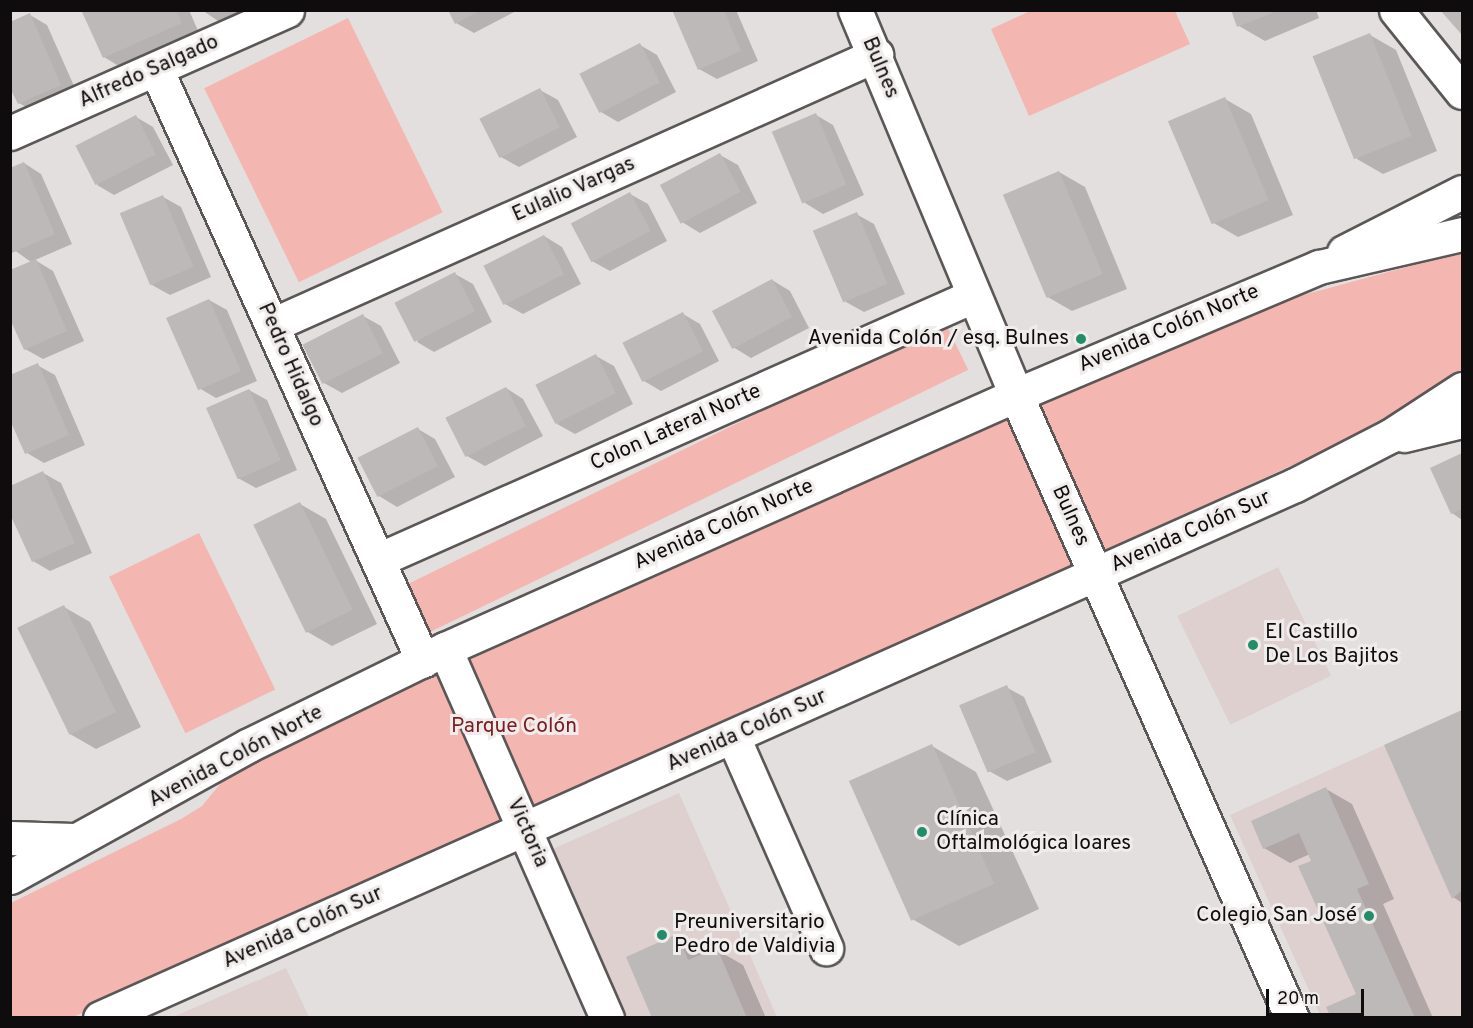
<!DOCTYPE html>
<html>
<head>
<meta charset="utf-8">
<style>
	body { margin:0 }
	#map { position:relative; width:1473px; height:1028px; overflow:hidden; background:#e3dfde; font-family:Overpass,sans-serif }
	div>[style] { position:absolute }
	.built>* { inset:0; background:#ddd0cf; transform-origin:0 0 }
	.green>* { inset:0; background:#f4b6b0; transform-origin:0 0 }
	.shadow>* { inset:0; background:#0003 }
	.building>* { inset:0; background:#beb9b9; transform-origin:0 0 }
	.roads { filter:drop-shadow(2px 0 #5b5757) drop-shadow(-2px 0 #5b5757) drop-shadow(0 2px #5b5757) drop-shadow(0 -2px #5b5757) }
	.minor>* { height:33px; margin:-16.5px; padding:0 16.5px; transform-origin:16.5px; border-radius:16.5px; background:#fff }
	.tertiary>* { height:33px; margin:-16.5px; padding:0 16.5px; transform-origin:16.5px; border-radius:16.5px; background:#fff }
	.primary>* { height:33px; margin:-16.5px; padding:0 16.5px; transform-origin:16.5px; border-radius:16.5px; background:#fff }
	.dots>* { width:16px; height:16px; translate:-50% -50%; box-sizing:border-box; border:3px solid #f1ecec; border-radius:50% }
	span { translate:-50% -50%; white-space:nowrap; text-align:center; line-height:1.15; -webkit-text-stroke:6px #f1ecec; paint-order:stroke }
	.street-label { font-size:21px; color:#0e0c0c }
	.poi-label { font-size:21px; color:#0e0c0c }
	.right { translate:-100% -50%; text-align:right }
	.left { translate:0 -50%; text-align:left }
	.park-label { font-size:21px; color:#7c1d1f }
	.frame { position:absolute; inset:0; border:12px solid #0e0c0c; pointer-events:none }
	.scale { position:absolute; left:1266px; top:989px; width:98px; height:27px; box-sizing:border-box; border:3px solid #0e0c0c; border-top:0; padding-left:8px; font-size:18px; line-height:21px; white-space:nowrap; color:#0e0c0c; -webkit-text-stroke:4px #f1ecec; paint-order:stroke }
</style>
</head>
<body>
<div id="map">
	<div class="built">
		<div style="left:1278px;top:567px;width:121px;height:112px;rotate:64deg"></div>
		<div style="clip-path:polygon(1462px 710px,1462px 1017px,1321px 1017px,1230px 815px)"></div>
		<div style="clip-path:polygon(679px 793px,777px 1017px,619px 1017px,546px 852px)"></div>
		<div style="clip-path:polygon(286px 968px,309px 1017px,173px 1017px)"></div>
	</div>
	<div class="green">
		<div style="clip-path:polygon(1032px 10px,1175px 11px,1190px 44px,1029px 116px,991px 29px)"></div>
		<div style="left:348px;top:18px;width:216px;height:160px;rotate:64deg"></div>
		<div style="clip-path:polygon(1462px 252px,1462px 371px,1348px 440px,73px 1017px,11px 1018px,11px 903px,181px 819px,202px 806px,229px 773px,279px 744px,1266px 305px)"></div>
		<div style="left:945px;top:322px;width:53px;height:601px;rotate:64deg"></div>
		<div style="left:199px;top:533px;width:174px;height:100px;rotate:64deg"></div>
	</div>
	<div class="shadow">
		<div style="clip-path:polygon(90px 10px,189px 10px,199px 33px,122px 68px,104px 57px,84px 13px)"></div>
		<div style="clip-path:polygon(202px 10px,251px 10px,221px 23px)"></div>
		<div style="clip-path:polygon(449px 10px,518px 10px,474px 33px,456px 23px)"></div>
		<div style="clip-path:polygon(674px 10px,736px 10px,758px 61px,717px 79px,699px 69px)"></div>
		<div style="clip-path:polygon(1232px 10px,1316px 10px,1319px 18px,1265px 41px,1239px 26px)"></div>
		<div style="clip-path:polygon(30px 15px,47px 25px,78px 95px,37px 113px,19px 103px)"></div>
		<div style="clip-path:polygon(1370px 35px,1396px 50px,1437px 151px,1383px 174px,1357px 159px)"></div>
		<div style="clip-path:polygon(640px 45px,657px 55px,676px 92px,618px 122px,601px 112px)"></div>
		<div style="clip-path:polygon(540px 90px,558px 100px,577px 137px,519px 167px,501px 157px)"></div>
		<div style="clip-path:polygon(1225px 99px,1251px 114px,1293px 215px,1238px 237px,1212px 222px)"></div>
		<div style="clip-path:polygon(816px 115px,833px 125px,864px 195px,823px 214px,805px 203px)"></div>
		<div style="clip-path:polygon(136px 117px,153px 127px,173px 165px,114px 195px,97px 185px)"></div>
		<div style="clip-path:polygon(720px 155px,738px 165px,757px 203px,700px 233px,682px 222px)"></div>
		<div style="clip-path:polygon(24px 163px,41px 174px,72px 244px,35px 260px,53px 271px,84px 341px,43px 359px,25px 349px,31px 262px,10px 247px,10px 169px)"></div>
		<div style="clip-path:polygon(1059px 172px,1085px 187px,1127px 289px,1072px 311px,1046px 296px)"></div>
		<div style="clip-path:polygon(630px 194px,648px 204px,667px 241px,610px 271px,592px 261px)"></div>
		<div style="clip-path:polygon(163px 197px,181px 207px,211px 277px,170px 295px,152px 285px)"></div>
		<div style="clip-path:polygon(856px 214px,874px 224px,905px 294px,864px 312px,846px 302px)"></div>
		<div style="clip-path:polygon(544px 236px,562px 247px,581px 284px,523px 314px,505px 304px)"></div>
		<div style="clip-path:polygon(455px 274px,473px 284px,492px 322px,434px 352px,417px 342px)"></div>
		<div style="clip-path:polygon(772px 280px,790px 291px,809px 328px,751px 358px,733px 347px)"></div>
		<div style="clip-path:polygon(209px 300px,227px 310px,257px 381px,216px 398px,199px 388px)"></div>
		<div style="clip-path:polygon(683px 314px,700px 324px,719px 361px,661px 391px,644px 381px)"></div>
		<div style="clip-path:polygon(363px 316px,381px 326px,400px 363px,342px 393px,324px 383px,305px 346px)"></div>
		<div style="clip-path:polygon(596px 356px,614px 366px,633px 404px,575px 434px,557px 424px)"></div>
		<div style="clip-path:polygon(37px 365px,55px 375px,85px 445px,44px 463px,27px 453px)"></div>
		<div style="clip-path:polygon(506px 388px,523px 399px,543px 436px,485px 466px,467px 456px)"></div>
		<div style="clip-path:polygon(249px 390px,267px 400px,297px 470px,256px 488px,238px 478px)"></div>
		<div style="clip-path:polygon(418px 429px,435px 439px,455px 477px,397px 507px,379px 496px)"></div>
		<div style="clip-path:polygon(1462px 455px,1462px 520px,1452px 513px,1431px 469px)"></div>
		<div style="clip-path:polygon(43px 473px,61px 483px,92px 553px,50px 571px,33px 561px)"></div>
		<div style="clip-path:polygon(300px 504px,326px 519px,377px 624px,332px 646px,306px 631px)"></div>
		<div style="clip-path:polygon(64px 607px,90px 622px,141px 727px,96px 749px,70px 734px)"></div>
		<div style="clip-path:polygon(1006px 687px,1024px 697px,1052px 762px,1007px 781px,989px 771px)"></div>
		<div style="clip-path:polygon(1462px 712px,1462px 903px,1453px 897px,1386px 746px)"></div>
		<div style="clip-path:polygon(932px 746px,976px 772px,1039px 909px,959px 946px,914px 920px)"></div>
		<div style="clip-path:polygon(1326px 789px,1352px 804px,1394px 899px,1383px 904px,1433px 1018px,1332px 1018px,1358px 994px,1313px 861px,1310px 854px,1290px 863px,1264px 848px)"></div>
		<div style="clip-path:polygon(677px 936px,704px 955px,717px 950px,743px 965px,766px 1018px,654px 1018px)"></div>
	</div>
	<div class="building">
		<div style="clip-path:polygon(176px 10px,182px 23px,103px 58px,82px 12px)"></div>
		<div style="clip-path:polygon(448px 10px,481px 10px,455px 24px)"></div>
		<div style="clip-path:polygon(672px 10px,724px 10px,741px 51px,698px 70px)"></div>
		<div style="clip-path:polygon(1231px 10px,1277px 10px,1277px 11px,1237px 27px)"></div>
		<div style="clip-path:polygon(1440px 10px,1462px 10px,1462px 35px)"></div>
		<div style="clip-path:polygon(30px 13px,61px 85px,18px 104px,10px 88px,10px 22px)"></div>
		<div style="left:1370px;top:33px;width:111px;height:62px;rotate:68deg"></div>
		<div style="left:640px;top:43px;width:44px;height:68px;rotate:63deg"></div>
		<div style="left:540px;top:88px;width:44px;height:68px;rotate:63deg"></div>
		<div style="left:1225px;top:97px;width:112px;height:62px;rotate:67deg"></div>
		<div style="left:816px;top:113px;width:78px;height:48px;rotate:67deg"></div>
		<div style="left:136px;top:115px;width:44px;height:68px;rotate:63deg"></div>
		<div style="left:720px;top:153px;width:44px;height:68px;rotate:62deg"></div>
		<div style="clip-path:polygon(24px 162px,55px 234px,12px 253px,10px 168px)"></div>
		<div style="left:1059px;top:171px;width:112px;height:61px;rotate:67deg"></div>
		<div style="left:630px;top:192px;width:44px;height:67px;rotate:62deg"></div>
		<div style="left:163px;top:195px;width:78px;height:47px;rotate:67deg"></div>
		<div style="left:857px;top:212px;width:78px;height:48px;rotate:67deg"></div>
		<div style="left:544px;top:235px;width:44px;height:68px;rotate:63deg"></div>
		<div style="clip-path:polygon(36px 259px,67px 331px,24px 350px,10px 319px,10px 270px)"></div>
		<div style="left:455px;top:272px;width:44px;height:68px;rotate:63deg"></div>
		<div style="left:772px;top:279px;width:43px;height:68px;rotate:62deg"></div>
		<div style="left:209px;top:299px;width:79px;height:47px;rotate:66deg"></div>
		<div style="left:683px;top:312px;width:44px;height:68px;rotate:63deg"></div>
		<div style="left:363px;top:314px;width:44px;height:68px;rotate:63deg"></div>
		<div style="left:596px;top:354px;width:44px;height:68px;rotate:63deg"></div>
		<div style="clip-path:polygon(38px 363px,69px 435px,25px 454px,10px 420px,10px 375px)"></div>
		<div style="left:506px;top:387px;width:44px;height:68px;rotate:63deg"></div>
		<div style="left:249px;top:389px;width:78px;height:47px;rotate:66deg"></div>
		<div style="left:418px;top:427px;width:44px;height:68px;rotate:63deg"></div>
		<div style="clip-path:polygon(1462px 453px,1462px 509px,1451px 514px,1430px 468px)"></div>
		<div style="clip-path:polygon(43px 471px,75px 543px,32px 562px,10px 514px,10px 486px)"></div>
		<div style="left:300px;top:502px;width:120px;height:52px;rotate:64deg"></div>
		<div style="left:64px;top:605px;width:119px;height:52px;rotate:64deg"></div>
		<div style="left:1007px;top:685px;width:73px;height:52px;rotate:67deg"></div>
		<div style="clip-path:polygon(1462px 710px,1462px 890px,1452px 899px,1384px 745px)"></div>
		<div style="left:932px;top:744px;width:153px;height:91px;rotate:66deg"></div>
		<div style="clip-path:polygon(1326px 787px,1369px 884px,1357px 889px,1415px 1018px,1331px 1018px,1326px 1007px,1356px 994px,1298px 866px,1311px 861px,1299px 833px,1263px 849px,1251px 821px)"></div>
		<div style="clip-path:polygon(677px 934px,688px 960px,717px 948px,747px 1018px,652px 1018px,626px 957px)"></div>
	</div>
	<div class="roads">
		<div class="minor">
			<div style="left:855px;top:10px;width:417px;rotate:67.3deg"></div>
			<div style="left:1016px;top:395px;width:681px;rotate:66.11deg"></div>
			<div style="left:1396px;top:10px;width:105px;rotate:51.2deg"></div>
			<div style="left:156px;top:69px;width:649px;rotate:65.72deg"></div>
			<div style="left:10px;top:133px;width:303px;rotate:-23.9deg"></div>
			<div style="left:272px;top:325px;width:662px;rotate:-24.09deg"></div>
			<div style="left:378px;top:560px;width:651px;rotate:-23.93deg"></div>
			<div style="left:733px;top:737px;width:231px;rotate:66.2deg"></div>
		</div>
		<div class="tertiary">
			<div style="left:445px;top:649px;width:403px;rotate:66.3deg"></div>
		</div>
		<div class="primary">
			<div style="left:1344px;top:252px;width:132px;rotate:-27deg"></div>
			<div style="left:1404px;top:435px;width:60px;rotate:-13.6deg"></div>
			<div style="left:10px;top:838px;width:64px;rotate:1.8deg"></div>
			<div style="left:10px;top:877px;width:273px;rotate:-28.9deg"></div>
			<div style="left:249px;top:745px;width:218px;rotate:-26.1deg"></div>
			<div style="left:445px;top:649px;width:625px;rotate:-23.98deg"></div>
			<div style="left:1016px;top:395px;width:329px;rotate:-22.9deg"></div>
			<div style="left:1319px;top:267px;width:147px;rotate:-13deg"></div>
			<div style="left:100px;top:1018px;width:1308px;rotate:-24.04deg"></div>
			<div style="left:1295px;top:485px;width:107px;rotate:-27.3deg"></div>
			<div style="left:1390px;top:436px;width:86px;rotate:-33.1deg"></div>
		</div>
	</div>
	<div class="dots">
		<div style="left:1081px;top:339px;background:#228d6b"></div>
		<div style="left:1253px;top:645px;background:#228d6b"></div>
		<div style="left:922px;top:832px;background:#228d6b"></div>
		<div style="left:1369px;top:916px;background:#228d6b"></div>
		<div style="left:662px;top:935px;background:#228d6b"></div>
	</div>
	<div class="street-label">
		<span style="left:880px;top:68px;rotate:67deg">Bulnes</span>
		<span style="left:149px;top:72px;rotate:-24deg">Alfredo Salgado</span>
		<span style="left:574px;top:190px;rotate:-24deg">Eulalio Vargas</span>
		<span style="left:1169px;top:329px;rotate:-23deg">Avenida Colón Norte</span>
		<span style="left:290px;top:365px;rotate:66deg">Pedro Hidalgo</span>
		<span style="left:676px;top:428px;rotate:-24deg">Colon Lateral Norte</span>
		<span style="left:1070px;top:516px;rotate:66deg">Bulnes</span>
		<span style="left:724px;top:525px;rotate:-24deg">Avenida Colón Norte</span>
		<span style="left:1191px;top:532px;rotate:-24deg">Avenida Colón Sur</span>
		<span style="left:747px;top:731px;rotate:-24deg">Avenida Colón Sur</span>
		<span style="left:236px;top:757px;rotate:-28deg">Avenida Colón Norte</span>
		<span style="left:527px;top:833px;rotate:66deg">Victoria</span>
		<span style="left:303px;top:928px;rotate:-24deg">Avenida Colón Sur</span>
	</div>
	<div class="poi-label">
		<span class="right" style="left:1069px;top:339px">Avenida Colón / esq. Bulnes</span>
		<span class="left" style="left:1265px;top:645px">El Castillo<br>De Los Bajitos</span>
		<span class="left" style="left:936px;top:832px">Clínica<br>Oftalmológica Ioares</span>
		<span class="right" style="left:1357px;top:916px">Colegio San José</span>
		<span class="left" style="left:674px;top:935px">Preuniversitario<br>Pedro de Valdivia</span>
	</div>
	<div class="park-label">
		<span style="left:514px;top:727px">Parque Colón</span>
	</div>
	<div class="frame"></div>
	<div class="scale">20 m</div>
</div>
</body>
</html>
